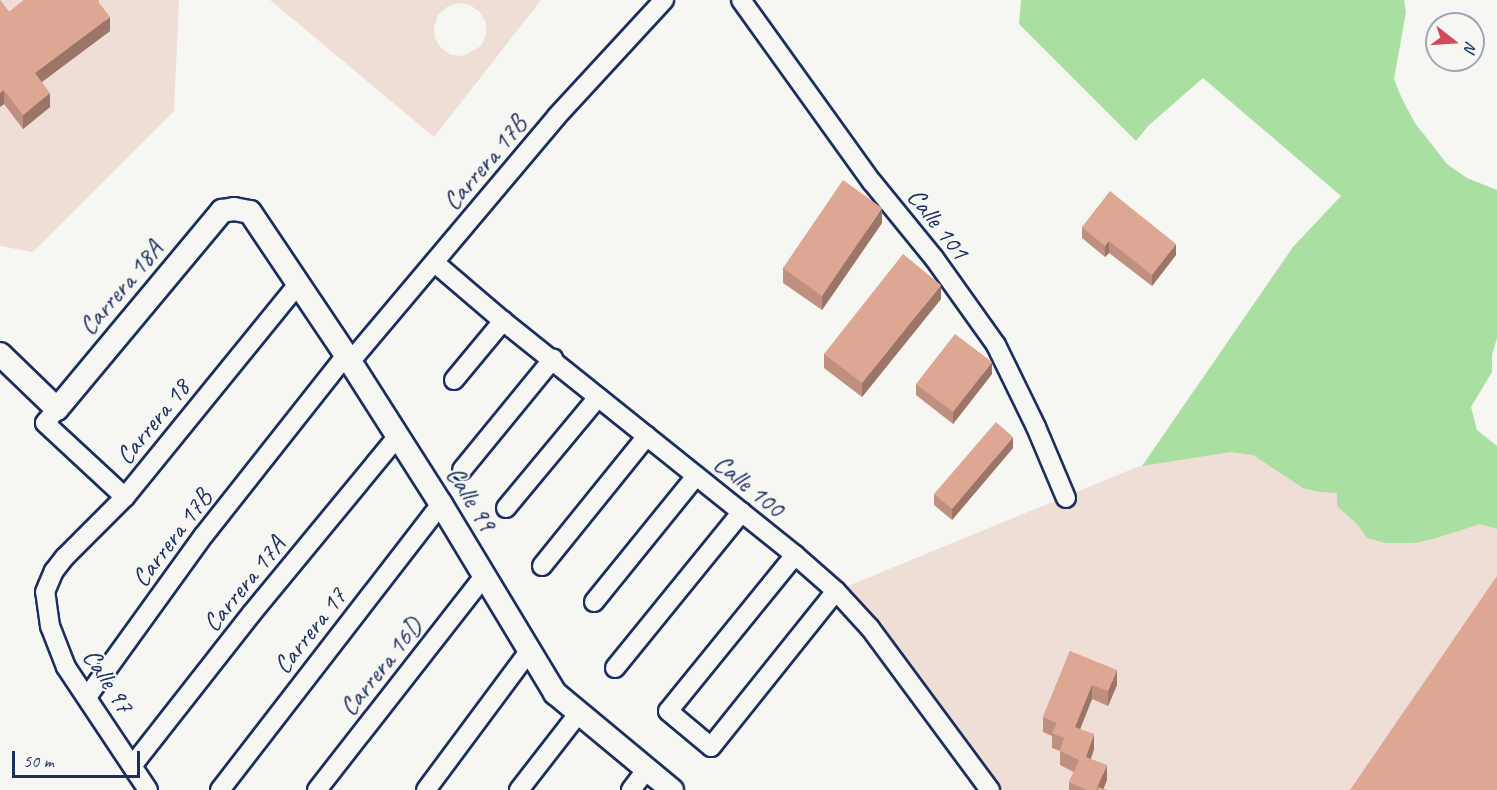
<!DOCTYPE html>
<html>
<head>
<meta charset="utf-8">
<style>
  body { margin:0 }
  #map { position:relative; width:1497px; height:790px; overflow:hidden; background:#f6f6f2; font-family:Caveat,sans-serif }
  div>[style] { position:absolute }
  .built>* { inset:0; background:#efded6 }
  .green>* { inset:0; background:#aadfa2 }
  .roads { filter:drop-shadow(2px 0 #1b2f5e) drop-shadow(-2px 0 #1b2f5e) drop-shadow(0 2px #1b2f5e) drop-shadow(0 -2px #1b2f5e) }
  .minor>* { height:18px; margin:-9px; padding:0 9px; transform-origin:9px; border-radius:9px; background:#f6f6f2 }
  .tertiary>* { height:22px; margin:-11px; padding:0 11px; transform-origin:11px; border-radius:11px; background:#f6f6f2 }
  .wall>* { inset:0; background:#bf907f }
  .shaded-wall>* { inset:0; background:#9b7568 }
  .building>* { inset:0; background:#dea794 }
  span { translate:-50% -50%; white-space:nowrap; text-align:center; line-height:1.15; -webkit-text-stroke:4.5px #f6f6f2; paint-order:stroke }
  .street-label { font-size:26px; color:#1b2f5e }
  .north { position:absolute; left:1425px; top:12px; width:60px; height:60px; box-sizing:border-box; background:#f6f6f2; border:2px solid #9ea6b7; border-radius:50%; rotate:107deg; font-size:16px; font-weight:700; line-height:24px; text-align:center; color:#1b2f5e }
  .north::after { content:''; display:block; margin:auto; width:21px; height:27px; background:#d1495b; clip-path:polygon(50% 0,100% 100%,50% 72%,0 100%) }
  .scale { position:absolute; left:12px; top:751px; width:128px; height:27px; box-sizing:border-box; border:3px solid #1b2f5e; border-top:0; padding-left:8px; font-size:18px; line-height:21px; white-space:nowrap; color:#1b2f5e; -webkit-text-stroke:4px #f6f6f2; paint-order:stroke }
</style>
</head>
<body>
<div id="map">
  <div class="built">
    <div style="clip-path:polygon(0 0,179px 0,174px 111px,33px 252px,0 246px)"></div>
    <div style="clip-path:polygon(evenodd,270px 0,541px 0,434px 137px,270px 0,458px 3px,470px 5px,480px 12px,486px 23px,486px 35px,481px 46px,463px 56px,451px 55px,441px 48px,435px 38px,434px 27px,438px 15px,447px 7px,458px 3px)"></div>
    <div style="clip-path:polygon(1387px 364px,1497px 507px,1497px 790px,990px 790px,836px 591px)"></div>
  </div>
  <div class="green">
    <div style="clip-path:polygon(1021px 0,1404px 0,1406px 12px,1394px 79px,1402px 99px,1415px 123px,1447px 164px,1467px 178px,1497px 190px,1497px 338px,1492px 355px,1492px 372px,1471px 407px,1477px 430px,1497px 446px,1497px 529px,1480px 524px,1433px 539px,1414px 543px,1385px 543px,1367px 538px,1358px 525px,1337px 506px,1337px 493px,1319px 492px,1303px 488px,1253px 455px,1231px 452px,1142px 466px,1293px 247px,1341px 196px,1203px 78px,1148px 126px,1136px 141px,1019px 24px)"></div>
  </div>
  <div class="roads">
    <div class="minor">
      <div style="left:741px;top:0;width:224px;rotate:54.3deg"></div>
      <div style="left:872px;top:182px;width:98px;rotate:50.8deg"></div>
      <div style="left:934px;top:258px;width:107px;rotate:54.5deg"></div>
      <div style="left:996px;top:345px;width:91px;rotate:64deg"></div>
      <div style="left:1036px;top:427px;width:77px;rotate:67.1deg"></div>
      <div style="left:435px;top:263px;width:89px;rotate:40.5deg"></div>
      <div style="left:503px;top:321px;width:374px;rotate:38.7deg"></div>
      <div style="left:795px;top:555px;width:55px;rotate:41.3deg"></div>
      <div style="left:836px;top:591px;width:50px;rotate:47.4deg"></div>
      <div style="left:870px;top:628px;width:202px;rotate:53.5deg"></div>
      <div style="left:350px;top:362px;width:322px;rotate:-49.9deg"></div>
      <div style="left:557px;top:116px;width:158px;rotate:-47.3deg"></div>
      <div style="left:454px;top:380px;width:77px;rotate:-50.3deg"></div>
      <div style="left:57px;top:409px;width:18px;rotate:131deg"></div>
      <div style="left:45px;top:423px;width:109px;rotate:42.8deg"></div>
      <div style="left:462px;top:470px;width:144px;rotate:-50.7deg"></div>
      <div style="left:506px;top:508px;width:144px;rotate:-50.3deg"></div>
      <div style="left:795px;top:555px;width:201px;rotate:129.1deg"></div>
      <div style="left:668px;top:711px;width:56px;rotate:39.9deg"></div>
      <div style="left:711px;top:747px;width:200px;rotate:-51.3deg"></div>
      <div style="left:542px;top:566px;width:167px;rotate:-51.1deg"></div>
      <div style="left:594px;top:602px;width:162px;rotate:-51deg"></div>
      <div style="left:615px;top:668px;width:201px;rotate:-50.9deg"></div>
      <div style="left:87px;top:697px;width:200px;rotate:-54.2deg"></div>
      <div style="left:204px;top:535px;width:229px;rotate:-51.7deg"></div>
      <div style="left:132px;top:766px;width:194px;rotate:-51.9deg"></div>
      <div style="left:252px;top:613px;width:229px;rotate:-50.5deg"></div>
      <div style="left:148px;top:790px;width:148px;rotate:-123.7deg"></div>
      <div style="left:66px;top:667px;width:44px;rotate:-111.3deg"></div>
      <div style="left:50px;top:626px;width:34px;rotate:-98deg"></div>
      <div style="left:45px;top:592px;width:23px;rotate:-67deg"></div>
      <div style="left:54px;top:571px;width:18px;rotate:-52deg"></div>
      <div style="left:65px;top:557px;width:85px;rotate:-45deg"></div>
      <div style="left:125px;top:497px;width:276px;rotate:-50.9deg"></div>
      <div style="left:220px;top:790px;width:361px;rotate:-52.3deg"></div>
      <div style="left:317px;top:790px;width:273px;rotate:-52deg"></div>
      <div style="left:426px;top:790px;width:174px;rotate:-53.4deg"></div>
      <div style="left:519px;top:790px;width:96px;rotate:-52.2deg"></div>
      <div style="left:631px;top:790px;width:26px;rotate:-53deg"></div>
    </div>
    <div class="tertiary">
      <div style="left:0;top:354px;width:79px;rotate:44deg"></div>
      <div style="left:57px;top:409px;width:258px;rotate:-50.2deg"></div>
      <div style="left:222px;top:211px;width:12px;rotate:-9deg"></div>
      <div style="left:234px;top:209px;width:16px;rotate:11deg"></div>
      <div style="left:250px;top:212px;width:172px;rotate:56.1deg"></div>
      <div style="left:346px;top:355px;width:177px;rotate:57.5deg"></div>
      <div style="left:441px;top:504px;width:221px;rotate:58.9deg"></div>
      <div style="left:555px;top:693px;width:152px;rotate:39.7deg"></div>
    </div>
  </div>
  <div class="wall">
    <div style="clip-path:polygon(0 0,9px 12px,24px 0,99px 0,98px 1px,110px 31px,42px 82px,50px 107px,23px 129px,4px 104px,0 107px)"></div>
    <div style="clip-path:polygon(882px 223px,822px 310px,783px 283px,783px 268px)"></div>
    <div style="clip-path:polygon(1082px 227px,1176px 255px,1152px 286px,1109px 253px,1105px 257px,1082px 238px)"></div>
    <div style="clip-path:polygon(941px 299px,862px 397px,824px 368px,824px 354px)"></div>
    <div style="clip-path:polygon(992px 374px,953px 424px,916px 395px,916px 384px)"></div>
    <div style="clip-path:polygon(1013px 448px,952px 520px,934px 505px,934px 494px)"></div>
    <div style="clip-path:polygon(1070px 651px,1117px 685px,1108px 706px,1092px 699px,1080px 729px,1094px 749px,1091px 759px,1107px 780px,1103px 789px,1107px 790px,1069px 790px,1069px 782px,1074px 772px,1060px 765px,1060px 751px,1052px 748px,1052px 736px,1043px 732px,1043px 717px)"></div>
  </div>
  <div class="shaded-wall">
    <div style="clip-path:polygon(110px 17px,110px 31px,35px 87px,35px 73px)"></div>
    <div style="clip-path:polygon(4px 90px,4px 104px,0 107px,0 93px)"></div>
    <div style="clip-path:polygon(50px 93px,50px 107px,23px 129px,23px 115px)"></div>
    <div style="clip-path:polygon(882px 208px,882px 223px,822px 310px,822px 296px)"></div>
    <div style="clip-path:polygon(1109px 241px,1109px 253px,1105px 257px,1105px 246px)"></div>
    <div style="clip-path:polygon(1176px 244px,1176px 255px,1152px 286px,1152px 275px)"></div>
    <div style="clip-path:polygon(941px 285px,941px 299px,862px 397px,862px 383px)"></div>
    <div style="clip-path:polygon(992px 362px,992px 374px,953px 424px,953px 412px)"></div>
    <div style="clip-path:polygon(1013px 437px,1013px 448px,952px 520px,952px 509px)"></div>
    <div style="clip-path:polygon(1117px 670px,1117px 685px,1108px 706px,1108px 691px)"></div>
    <div style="clip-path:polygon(1092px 685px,1092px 699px,1075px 742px,1075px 727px)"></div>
    <div style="clip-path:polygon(1094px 734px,1094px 749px,1086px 772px,1086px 757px)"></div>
    <div style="clip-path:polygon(1107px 765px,1107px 780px,1103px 790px,1096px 790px)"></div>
  </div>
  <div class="building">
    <div style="clip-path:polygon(0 0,9px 12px,24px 0,97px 0,110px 17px,35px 73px,50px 93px,23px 115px,4px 90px,0 93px)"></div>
    <div style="clip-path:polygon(843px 180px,882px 208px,822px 296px,783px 268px)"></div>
    <div style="clip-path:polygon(1110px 191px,1176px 244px,1152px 275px,1109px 241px,1105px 246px,1082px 227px)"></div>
    <div style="clip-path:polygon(903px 254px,941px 285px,862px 383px,824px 354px)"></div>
    <div style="clip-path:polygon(955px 334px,992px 362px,953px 412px,916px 384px)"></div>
    <div style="clip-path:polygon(996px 422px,1013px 437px,952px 509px,934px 494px)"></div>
    <div style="clip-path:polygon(1497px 576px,1497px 790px,1350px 790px)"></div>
    <div style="clip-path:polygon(1070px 651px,1117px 670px,1108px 691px,1092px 685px,1075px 727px,1094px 734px,1086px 757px,1107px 765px,1096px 790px,1087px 790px,1069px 782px,1079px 760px,1060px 751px,1064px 738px,1052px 733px,1057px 723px,1043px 717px)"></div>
    <div style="clip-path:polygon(1098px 787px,1107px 790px,1097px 790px)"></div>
  </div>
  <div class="street-label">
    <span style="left:485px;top:163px;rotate:-50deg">Carrera 17B</span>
    <span style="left:938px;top:224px;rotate:52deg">Calle 101</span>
    <span style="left:121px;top:288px;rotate:-50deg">Carrera 18A</span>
    <span style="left:153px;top:422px;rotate:-51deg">Carrera 18</span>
    <span style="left:749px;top:486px;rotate:39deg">Calle 100</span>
    <span style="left:471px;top:499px;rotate:58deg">Calle 99</span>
    <span style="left:172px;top:538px;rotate:-53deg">Carrera 17B</span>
    <span style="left:244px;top:584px;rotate:-51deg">Carrera 17A</span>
    <span style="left:310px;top:631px;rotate:-52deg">Carrera 17</span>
    <span style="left:381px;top:667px;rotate:-52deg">Carrera 16D</span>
    <span style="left:108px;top:681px;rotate:57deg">Calle 97</span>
  </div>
  <div class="north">N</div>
  <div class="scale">50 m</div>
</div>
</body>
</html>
